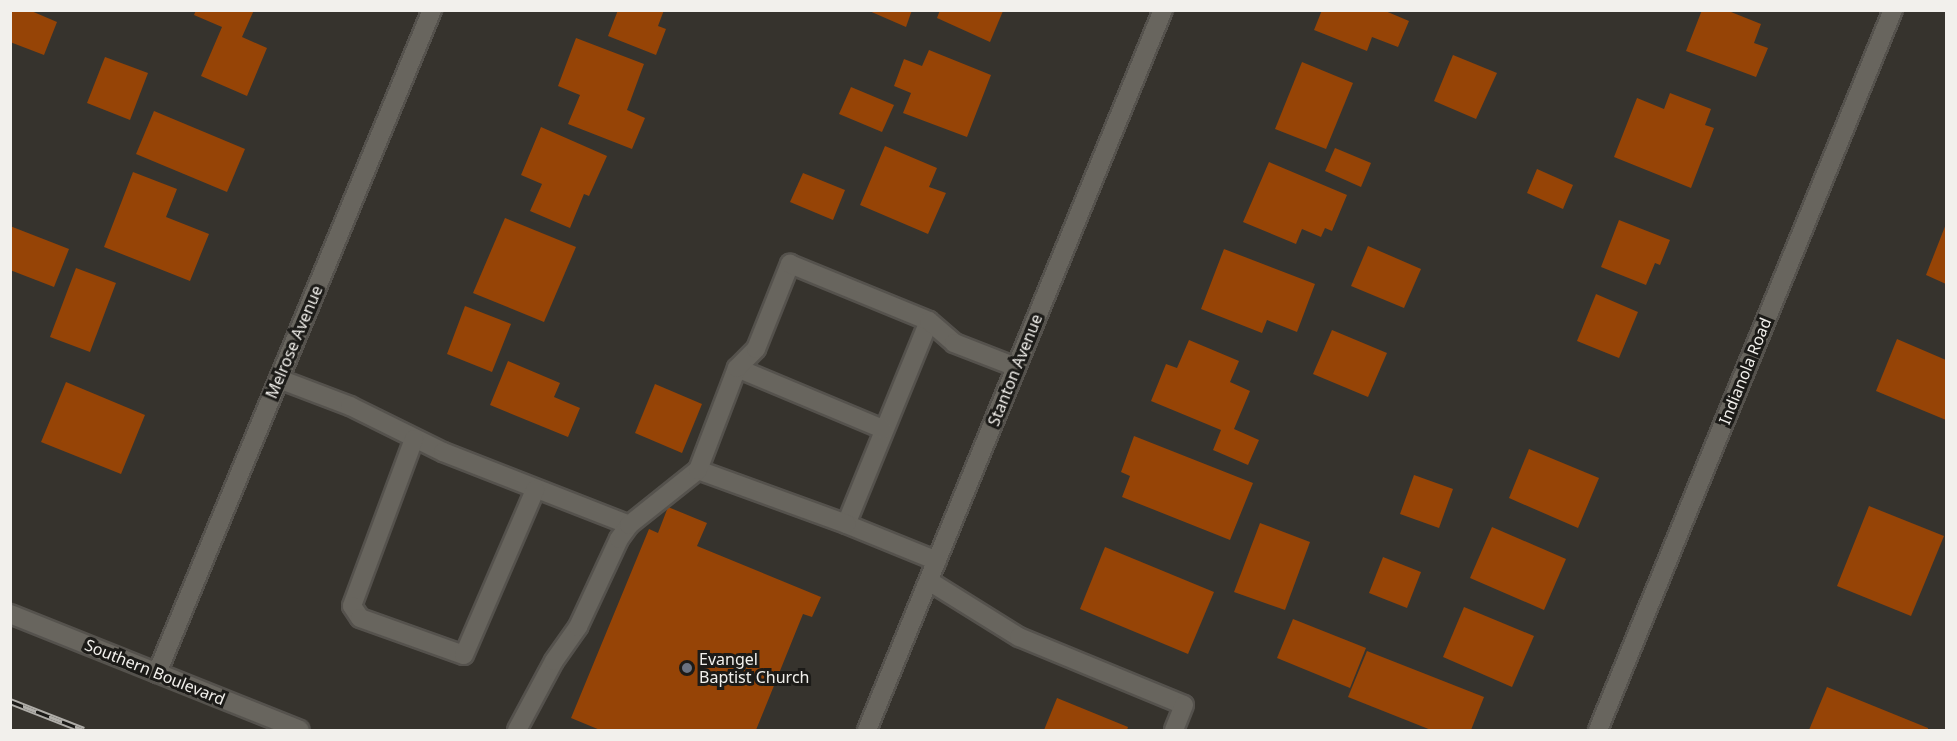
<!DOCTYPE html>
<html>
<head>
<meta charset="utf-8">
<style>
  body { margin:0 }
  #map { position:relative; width:1957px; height:741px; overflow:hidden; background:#36332d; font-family:"Noto Sans",sans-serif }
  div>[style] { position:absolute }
  .building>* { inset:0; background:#964406 }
  .roads { filter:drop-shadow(2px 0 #55524d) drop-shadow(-2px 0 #55524d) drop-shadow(0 2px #55524d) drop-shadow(0 -2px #55524d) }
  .service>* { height:18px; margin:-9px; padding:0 9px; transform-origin:9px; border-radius:9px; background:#68655e }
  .minor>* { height:18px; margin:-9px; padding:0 9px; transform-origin:9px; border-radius:9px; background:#68655e }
  .tertiary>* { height:18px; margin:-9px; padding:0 9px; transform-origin:9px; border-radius:9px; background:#68655e }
  .rail>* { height:7px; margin-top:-3.5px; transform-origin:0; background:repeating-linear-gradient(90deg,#1c1b18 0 14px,#afada8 0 28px); box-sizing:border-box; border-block:2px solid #afada8 }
  .dots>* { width:16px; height:16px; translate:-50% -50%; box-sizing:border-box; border:3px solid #1c1b18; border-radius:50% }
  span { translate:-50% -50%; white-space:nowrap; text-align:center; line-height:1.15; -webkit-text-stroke:6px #1c1b18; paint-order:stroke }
  .street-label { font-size:16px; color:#f2f0ec }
  .poi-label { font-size:16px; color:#f2f0ec }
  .left { translate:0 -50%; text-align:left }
  .frame { position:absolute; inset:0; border:12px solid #f2f0ec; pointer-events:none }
</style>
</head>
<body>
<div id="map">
  <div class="building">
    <div style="clip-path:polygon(10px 10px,29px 10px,57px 22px,44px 55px,10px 42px)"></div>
    <div style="clip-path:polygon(196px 10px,254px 10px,242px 37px,267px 48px,247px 96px,201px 76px,222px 27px,194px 15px)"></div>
    <div style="clip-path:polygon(618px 10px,664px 10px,658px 26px,666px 29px,656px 55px,608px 36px)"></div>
    <div style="clip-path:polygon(867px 10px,912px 10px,906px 27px)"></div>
    <div style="clip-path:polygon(940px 10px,1001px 10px,1003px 11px,990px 42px,937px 18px)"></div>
    <div style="clip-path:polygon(1322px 10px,1383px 10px,1409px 21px,1398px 47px,1372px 37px,1367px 51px,1314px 30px)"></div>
    <div style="clip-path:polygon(1702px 10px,1726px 10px,1761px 24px,1754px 43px,1768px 48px,1756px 77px,1686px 51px)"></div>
    <div style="clip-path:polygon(576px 38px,644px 64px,627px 110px,645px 118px,632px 149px,568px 124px,580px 95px,558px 86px)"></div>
    <div style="clip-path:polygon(929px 50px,991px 75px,967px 137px,903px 113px,911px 93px,894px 86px,904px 59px,922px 66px)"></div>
    <div style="clip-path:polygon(1453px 55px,1497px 73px,1476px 119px,1434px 101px)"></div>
    <div style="clip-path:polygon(105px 57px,148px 73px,130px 120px,87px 103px)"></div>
    <div style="clip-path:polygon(1302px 62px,1353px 83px,1326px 149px,1275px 129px)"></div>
    <div style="clip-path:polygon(851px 87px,894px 105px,882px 132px,839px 114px)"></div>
    <div style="clip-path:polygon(1670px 93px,1711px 109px,1705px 125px,1714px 128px,1691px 188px,1614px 157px,1637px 98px,1664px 109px)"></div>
    <div style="clip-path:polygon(154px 111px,245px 149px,227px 192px,136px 154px)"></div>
    <div style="clip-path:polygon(541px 127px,607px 156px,589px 196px,584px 194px,570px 228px,530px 211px,542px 184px,521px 175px)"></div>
    <div style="clip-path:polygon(885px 146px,937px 168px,929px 187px,946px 193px,928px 234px,860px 205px)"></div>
    <div style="clip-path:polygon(1335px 148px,1371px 163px,1361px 187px,1325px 171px)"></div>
    <div style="clip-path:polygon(1269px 162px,1347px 195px,1332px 231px,1325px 228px,1321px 237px,1302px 229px,1296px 244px,1243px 222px)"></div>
    <div style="clip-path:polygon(1537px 169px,1573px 185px,1563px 209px,1527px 193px)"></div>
    <div style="clip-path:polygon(133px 172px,177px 189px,166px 217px,209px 234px,190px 281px,104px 247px)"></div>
    <div style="clip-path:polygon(803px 173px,845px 190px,833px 220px,790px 202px)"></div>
    <div style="clip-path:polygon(505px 218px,576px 247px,544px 322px,473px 293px)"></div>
    <div style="clip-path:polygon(1619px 220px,1670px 240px,1660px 265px,1655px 263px,1646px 285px,1601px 267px)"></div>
    <div style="clip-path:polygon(1946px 224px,1946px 284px,1926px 275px)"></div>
    <div style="clip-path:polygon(10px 226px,69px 249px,54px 287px,10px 270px)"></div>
    <div style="clip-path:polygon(1368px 246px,1421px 269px,1404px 308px,1351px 286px)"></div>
    <div style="clip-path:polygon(1224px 249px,1315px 284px,1297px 332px,1267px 320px,1262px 333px,1201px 309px)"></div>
    <div style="clip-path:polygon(76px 268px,116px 283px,90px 352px,50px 337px)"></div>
    <div style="clip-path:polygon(1596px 294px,1638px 312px,1619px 358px,1577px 341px)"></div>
    <div style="clip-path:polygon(465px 306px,511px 324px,492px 372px,447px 354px)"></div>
    <div style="clip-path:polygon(1332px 330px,1387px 353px,1368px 397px,1313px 374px)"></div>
    <div style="clip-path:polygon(1897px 339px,1946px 360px,1946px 420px,1876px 391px)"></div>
    <div style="clip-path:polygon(1189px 340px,1239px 361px,1230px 382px,1250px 391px,1234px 429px,1259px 440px,1248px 465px,1213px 450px,1221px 430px,1151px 401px,1166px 364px,1177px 368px)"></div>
    <div style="clip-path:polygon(508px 361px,560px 383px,554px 397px,580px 408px,568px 437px,490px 405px)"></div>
    <div style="clip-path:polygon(66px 382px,145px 415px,121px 474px,41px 442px)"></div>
    <div style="clip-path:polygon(655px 384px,702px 404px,682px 453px,635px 433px)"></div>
    <div style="clip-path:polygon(1134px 436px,1253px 483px,1230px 540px,1122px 497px,1130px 476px,1121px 472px)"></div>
    <div style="clip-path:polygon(1529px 449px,1599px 478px,1578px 528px,1509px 498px)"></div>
    <div style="clip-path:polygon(1414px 475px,1453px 489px,1439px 528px,1400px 514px)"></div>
    <div style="clip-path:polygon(1869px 506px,1944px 536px,1911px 616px,1837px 586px)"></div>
    <div style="clip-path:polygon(668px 507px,707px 523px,697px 546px,821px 597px,812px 617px,803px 614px,756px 730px,600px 730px,571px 718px,649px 529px,658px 533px)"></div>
    <div style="clip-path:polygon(1260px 523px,1310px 542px,1285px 610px,1234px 592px)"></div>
    <div style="clip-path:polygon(1492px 527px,1566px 559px,1544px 610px,1470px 578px)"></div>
    <div style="clip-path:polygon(1105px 547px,1214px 592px,1188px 654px,1080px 609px)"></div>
    <div style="clip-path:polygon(1383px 557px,1421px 572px,1407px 608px,1369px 593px)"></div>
    <div style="clip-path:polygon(1464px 607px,1534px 636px,1512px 687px,1443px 657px)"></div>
    <div style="clip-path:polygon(1293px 619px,1366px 648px,1350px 688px,1277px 658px)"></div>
    <div style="clip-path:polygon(1367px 651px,1484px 697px,1471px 730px,1431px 730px,1348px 697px)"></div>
    <div style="clip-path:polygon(1827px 687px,1928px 728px,1928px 730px,1809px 730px)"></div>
    <div style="clip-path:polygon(1057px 698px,1128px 727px,1127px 730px,1044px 730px)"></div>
  </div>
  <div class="roads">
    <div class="service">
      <div style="left:929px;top:321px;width:219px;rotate:112.2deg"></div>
      <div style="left:846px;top:524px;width:98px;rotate:22.1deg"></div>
      <div style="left:737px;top:368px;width:158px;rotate:22.7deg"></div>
      <div style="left:279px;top:379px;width:76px;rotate:20.8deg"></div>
      <div style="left:350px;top:406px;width:104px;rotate:26.3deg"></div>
      <div style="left:443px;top:452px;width:200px;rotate:21.4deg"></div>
      <div style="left:414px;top:439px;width:178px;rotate:110.4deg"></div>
      <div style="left:352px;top:606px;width:14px;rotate:56deg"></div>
      <div style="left:360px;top:618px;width:110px;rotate:19.6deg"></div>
      <div style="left:464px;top:655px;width:180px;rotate:-66.7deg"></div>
      <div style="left:698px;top:470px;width:158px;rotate:20deg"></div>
      <div style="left:929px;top:581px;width:106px;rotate:31.9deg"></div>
      <div style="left:1019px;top:637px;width:178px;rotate:22.4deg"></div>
      <div style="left:1184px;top:705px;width:27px;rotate:112deg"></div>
      <div style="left:517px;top:730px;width:78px;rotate:-61.8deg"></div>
      <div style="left:554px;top:661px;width:42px;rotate:-54.8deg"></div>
      <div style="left:578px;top:627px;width:97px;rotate:-65deg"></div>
      <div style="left:619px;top:539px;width:17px;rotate:-54deg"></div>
      <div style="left:629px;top:525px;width:88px;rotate:-38.6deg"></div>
      <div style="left:698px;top:470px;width:109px;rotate:-69.1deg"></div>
      <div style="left:737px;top:368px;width:27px;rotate:-45deg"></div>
      <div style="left:756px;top:349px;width:92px;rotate:-68.2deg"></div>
      <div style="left:790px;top:264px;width:150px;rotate:22.3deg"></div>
      <div style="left:929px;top:321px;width:33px;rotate:41deg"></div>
      <div style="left:954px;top:343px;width:66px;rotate:21.2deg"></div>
    </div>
    <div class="minor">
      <div style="left:157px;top:673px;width:718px;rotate:-67.47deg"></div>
      <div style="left:867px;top:730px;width:778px;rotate:-67.65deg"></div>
    </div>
    <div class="tertiary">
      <div style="left:10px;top:614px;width:312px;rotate:21.8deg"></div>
      <div style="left:1598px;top:730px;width:778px;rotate:-67.72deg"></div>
    </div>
  </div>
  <div class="rail">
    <div style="left:10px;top:701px;width:79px;rotate:21.4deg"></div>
  </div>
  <div class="dots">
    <div style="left:687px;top:668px;background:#6b7280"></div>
  </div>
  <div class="street-label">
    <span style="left:294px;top:342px;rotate:-67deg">Melrose Avenue</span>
    <span style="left:1015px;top:370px;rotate:-68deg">Stanton Avenue</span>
    <span style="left:1745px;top:371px;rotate:-68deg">Indianola Road</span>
    <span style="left:155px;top:672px;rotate:22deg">Southern Boulevard</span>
  </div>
  <div class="poi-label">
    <span class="left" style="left:699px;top:668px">Evangel<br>Baptist Church</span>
  </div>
  <div class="frame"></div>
</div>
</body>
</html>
